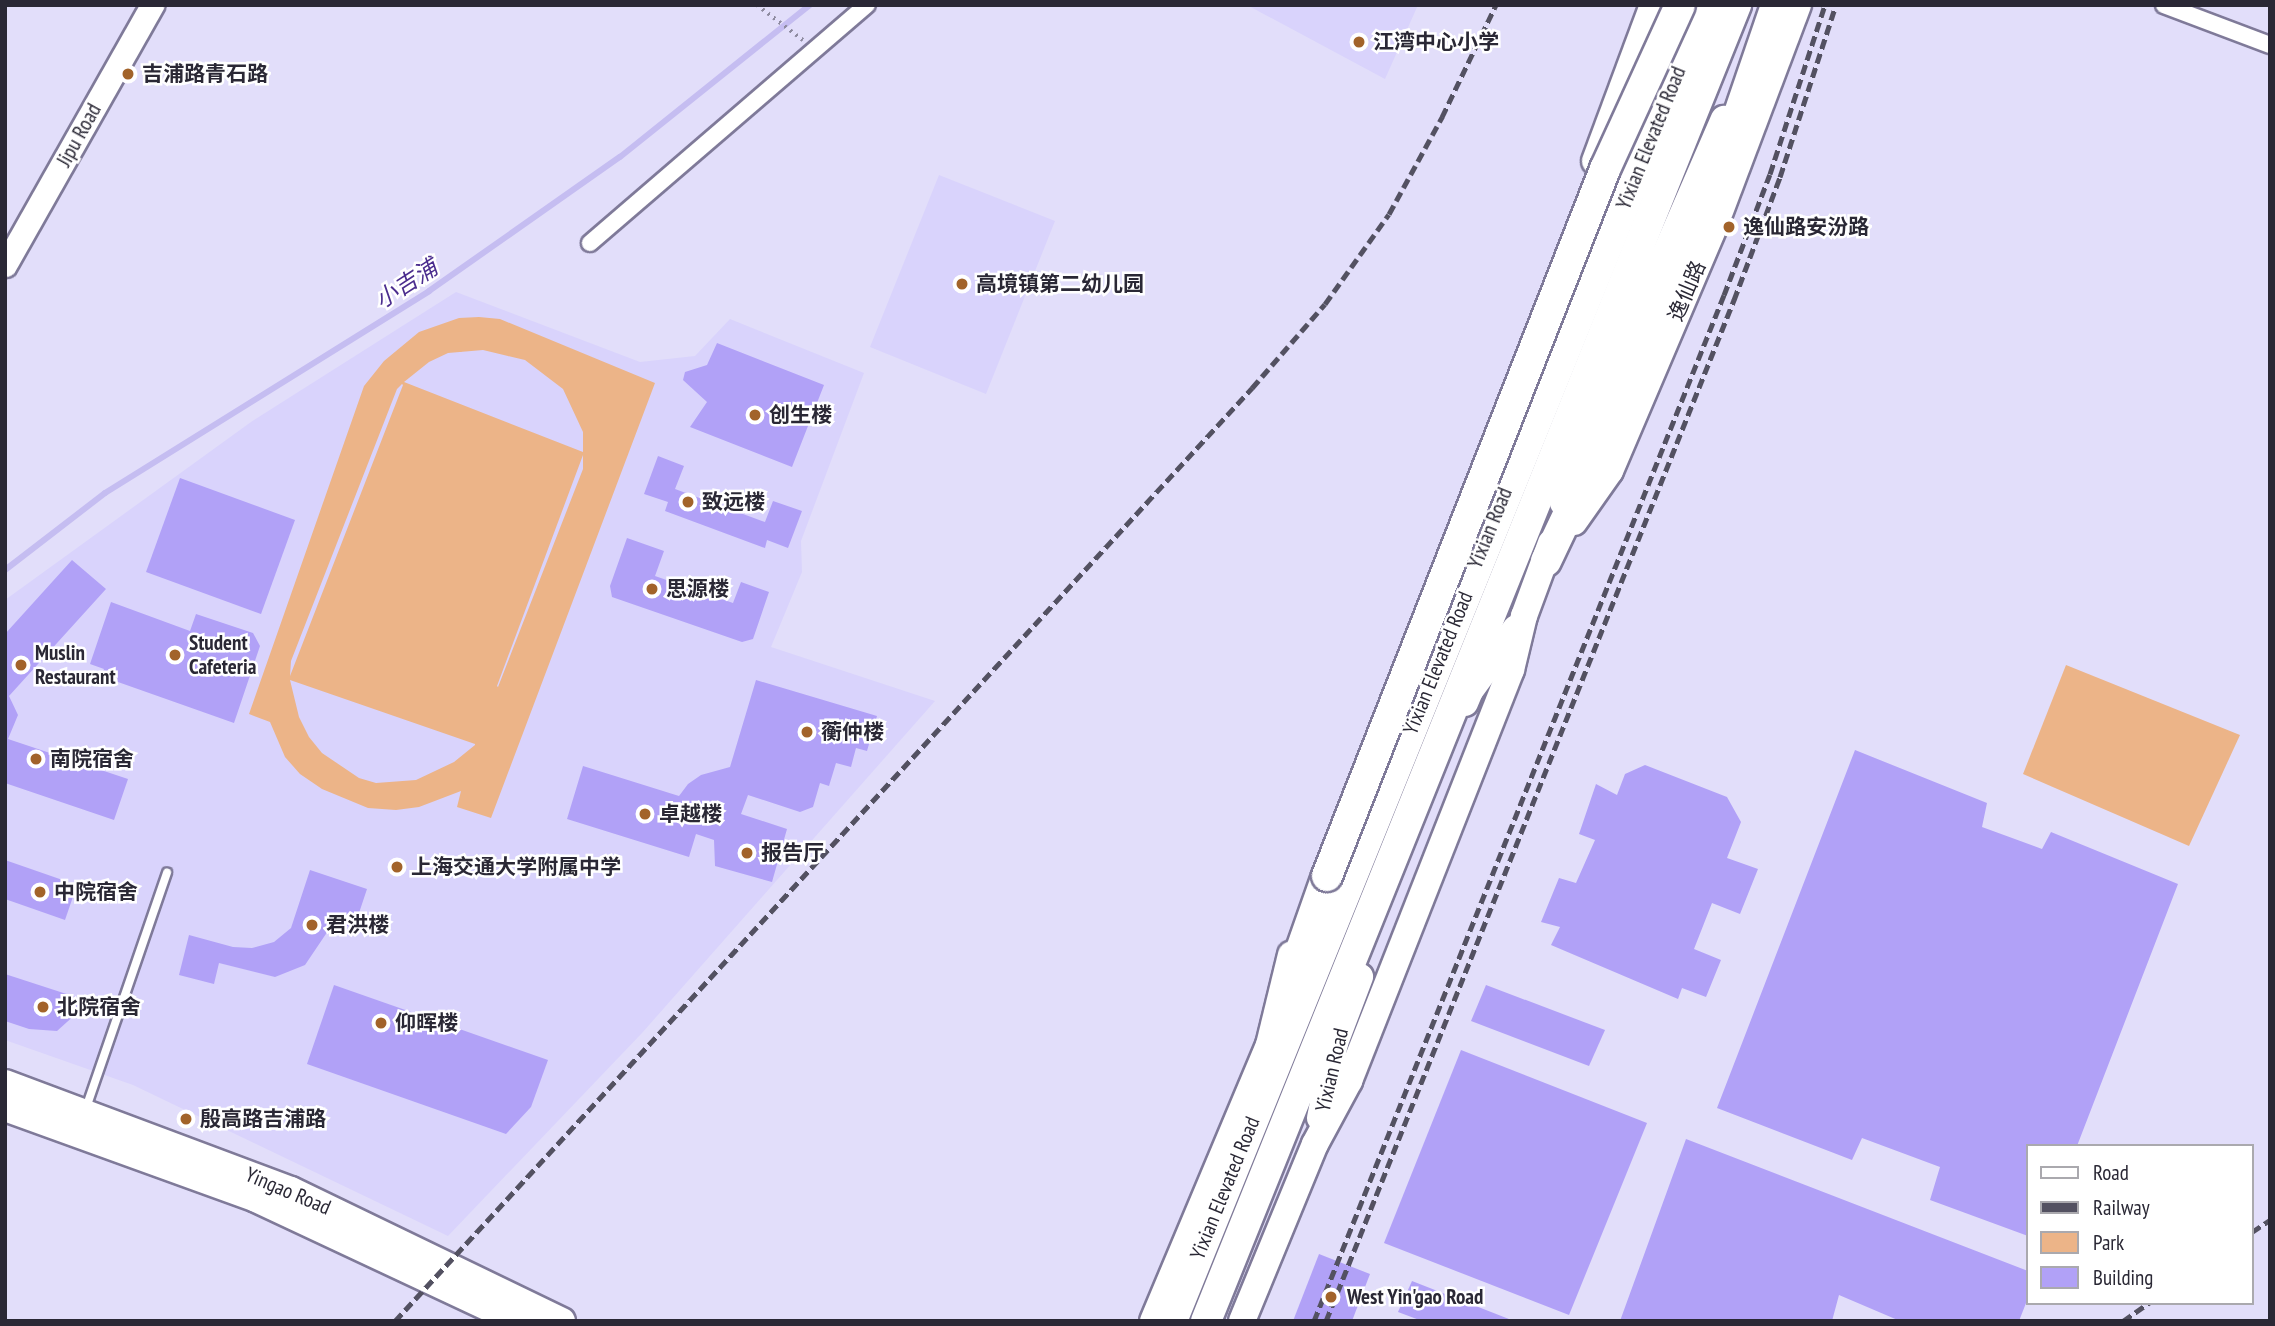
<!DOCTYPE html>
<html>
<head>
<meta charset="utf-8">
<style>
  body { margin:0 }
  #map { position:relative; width:2275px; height:1326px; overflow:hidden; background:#e2defa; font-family:"PT Sans Narrow","Noto Sans SC",sans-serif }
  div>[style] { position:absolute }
  .built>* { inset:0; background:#d9d3fc }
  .green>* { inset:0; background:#ecb488 }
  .stream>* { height:6px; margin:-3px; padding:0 3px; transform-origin:3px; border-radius:3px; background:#c5bdf1 }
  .building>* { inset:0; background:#b1a1f7 }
  .path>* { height:3.5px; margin-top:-1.75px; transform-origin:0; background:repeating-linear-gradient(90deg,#8e8ba0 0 2px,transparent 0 7px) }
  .roads { filter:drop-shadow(2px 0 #7f7a99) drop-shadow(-2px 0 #7f7a99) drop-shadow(0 2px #7f7a99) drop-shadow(0 -2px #7f7a99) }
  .lane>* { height:8px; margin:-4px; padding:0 4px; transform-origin:4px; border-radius:4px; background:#fff }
  .street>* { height:16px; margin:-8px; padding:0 8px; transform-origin:8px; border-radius:8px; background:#fff }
  .secondary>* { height:23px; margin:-11.5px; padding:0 11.5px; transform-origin:11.5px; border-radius:11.5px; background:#fff }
  .primary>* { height:26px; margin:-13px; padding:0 13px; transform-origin:13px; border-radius:13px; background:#fff }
  .highway>* { height:30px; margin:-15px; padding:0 15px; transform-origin:15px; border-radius:15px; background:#fff }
  .rail>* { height:5px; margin-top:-2.5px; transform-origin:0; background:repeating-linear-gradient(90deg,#535161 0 10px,transparent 0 15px) }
  .bridges { filter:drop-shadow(2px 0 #7f7a99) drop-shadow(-2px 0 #7f7a99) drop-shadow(0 2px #7f7a99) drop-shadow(0 -2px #7f7a99) }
  .highway-bridge>* { height:30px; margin:-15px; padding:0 15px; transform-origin:15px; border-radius:15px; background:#fff }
  .dots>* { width:19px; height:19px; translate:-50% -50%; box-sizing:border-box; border:4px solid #fff; border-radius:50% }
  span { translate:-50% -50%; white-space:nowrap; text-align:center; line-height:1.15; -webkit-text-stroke:5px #fff; paint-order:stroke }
  .poi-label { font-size:21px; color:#2a2835; font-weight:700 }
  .left { translate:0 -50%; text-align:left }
  .street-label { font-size:21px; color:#2a2835 }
  .water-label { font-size:23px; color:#4b2d8e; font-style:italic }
  .frame { position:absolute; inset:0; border:7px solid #2a2835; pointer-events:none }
  .legend { position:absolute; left:2026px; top:1144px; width:228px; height:161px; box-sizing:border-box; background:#fff; border:2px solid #aaa9ae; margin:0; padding:9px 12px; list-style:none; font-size:21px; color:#2a2835 }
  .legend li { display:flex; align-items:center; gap:14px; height:35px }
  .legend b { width:35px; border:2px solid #aaa9ae }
</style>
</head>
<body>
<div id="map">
  <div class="built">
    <div style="clip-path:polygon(1247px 5px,1418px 5px,1385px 79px)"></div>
    <div style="clip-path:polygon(939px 175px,1055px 221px,986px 394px,870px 347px)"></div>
    <div style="clip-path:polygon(456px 292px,640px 362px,695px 356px,730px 319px,864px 373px,801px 541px,802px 572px,771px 647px,935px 701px,642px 1033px,448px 1236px,133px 1085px,5px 1040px,5px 600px,251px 422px)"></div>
  </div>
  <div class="green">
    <div style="clip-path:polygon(evenodd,479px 317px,500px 319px,655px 383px,491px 818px,457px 807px,461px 791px,419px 807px,396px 810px,368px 808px,322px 789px,300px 774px,285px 757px,270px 722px,249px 714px,364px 386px,384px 361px,419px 332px,459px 318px,479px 317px,483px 350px,525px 360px,563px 389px,583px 432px,583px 452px,404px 382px,429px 362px,448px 353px,483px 350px,479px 317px,402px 384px,403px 385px,290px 676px,291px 661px,397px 389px,402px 384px,479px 317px,583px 455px,583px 469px,498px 687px,497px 686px,583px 455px,479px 317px,290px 680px,475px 744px,475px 745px,454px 762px,416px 780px,376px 783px,359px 778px,322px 753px,309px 737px,299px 717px,290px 680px)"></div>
    <div style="clip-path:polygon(2066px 665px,2240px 735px,2189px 846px,2023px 774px)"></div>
  </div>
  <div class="stream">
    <div style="left:5px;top:570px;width:126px;rotate:-37.6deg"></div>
    <div style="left:105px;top:493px;width:382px;rotate:-31.9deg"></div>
    <div style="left:429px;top:291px;width:233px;rotate:-35.1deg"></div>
    <div style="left:620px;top:157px;width:243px;rotate:-38.7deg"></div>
  </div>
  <div class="building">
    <div style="clip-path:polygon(717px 343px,824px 385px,792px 467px,690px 427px,707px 402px,683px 380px,685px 372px,707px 365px)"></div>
    <div style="clip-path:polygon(658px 456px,684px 466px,675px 489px,765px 522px,773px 501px,802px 511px,788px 548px,767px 540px,765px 548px,665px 511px,668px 502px,644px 494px)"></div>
    <div style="clip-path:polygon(180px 478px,295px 520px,261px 614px,146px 572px)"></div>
    <div style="clip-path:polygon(627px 538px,664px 551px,655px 576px,733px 603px,741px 582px,769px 592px,753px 639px,742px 642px,612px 597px,610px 586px)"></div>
    <div style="clip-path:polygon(72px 560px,106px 589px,9px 696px,18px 715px,8px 739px,128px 779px,114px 820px,5px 783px,5px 634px)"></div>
    <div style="clip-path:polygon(111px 602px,190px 631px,196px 614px,253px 633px,260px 646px,234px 723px,101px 676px,104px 669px,90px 664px)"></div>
    <div style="clip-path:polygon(756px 680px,877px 716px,867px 751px,856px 748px,851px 767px,836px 763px,829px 786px,820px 783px,813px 807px,800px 812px,748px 795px,741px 814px,787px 829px,772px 882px,715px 866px,714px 840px,696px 834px,689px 857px,567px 819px,583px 766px,679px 796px,688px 784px,701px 775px,730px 767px)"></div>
    <div style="clip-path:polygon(1855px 750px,1987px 803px,1982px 827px,2042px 849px,2051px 832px,2178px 884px,2077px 1146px,2028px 1146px,2028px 1236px,1930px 1200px,1940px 1167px,1862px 1138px,1852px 1160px,1717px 1108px)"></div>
    <div style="clip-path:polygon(1645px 765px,1727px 797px,1741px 822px,1727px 858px,1758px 869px,1740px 914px,1712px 903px,1694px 949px,1721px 960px,1706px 997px,1682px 988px,1678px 999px,1551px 945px,1560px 927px,1541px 922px,1559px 878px,1576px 883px,1595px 840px,1579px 834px,1596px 784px,1617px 795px,1625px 774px)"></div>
    <div style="clip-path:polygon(5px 860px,77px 885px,65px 920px,5px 899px)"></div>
    <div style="clip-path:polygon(310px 870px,367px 889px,354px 928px,334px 922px,305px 965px,275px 977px,219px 963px,214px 984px,179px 975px,189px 935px,233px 947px,252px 948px,274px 942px,291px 928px)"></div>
    <div style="clip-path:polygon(5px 974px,85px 1000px,77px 1013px,57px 1031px,29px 1029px,5px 1021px)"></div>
    <div style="clip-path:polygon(334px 985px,548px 1060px,531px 1107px,506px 1134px,307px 1064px)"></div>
    <div style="clip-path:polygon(1486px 985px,1605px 1030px,1589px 1066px,1471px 1021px)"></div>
    <div style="clip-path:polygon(1461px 1050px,1647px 1123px,1569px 1315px,1384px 1243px)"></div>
    <div style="clip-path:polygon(1686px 1139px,2028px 1271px,2028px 1298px,2019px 1321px,1900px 1321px,1839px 1295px,1832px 1321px,1620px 1321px)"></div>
    <div style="clip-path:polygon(1319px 1254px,1370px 1274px,1352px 1321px,1293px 1321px)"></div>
    <div style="clip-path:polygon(1412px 1281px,1514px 1321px,1422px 1321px,1398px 1312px)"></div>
  </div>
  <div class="path">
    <div style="left:757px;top:5px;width:58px;rotate:37.3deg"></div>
  </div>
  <div class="roads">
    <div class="lane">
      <div style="left:86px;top:1108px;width:249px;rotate:-71deg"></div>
    </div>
    <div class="street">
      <div style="left:2164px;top:5px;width:113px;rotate:20.7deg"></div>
      <div style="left:590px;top:243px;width:365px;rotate:-40.7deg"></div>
    </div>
    <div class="secondary">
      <div style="left:5px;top:265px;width:299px;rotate:-60.5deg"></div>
    </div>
    <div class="primary">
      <div style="left:1595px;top:161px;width:166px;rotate:-69.6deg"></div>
      <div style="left:1563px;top:503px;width:46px;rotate:-73.5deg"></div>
      <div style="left:1576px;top:459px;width:371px;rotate:-66.5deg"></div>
      <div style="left:1574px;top:522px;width:62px;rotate:-54.8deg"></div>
      <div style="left:1610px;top:471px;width:271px;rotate:-66.9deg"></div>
      <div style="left:1716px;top:222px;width:232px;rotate:-69.3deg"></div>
      <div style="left:1465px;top:703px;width:13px;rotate:-67deg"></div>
      <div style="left:1470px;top:691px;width:78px;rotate:-53.9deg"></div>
      <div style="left:5px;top:1083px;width:305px;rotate:20.5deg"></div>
      <div style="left:291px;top:1190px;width:301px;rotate:25.8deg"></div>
      <div style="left:5px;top:1108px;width:267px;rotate:19.9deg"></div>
      <div style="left:256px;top:1199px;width:287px;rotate:25.1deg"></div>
      <div style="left:1320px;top:1118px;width:76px;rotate:-78.7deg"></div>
      <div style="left:1335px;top:1043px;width:71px;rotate:-69.3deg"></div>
      <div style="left:1153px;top:1321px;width:299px;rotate:-67.2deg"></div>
      <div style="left:1269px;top:1045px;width:93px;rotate:-76.3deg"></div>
      <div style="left:1242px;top:1321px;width:191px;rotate:-67.6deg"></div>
      <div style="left:1315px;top:1144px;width:72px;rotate:-61.6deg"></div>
      <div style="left:1349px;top:1081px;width:442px;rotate:-68.5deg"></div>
      <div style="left:1511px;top:670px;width:56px;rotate:-76.5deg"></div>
      <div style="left:1524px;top:616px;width:78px;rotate:-69.7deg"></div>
    </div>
    <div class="highway">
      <div style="left:1546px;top:561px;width:161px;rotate:-64.6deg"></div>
      <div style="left:1615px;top:416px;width:268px;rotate:-67deg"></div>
      <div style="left:1720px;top:169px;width:173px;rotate:-71.1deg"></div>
      <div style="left:1291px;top:978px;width:108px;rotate:-70.6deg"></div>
      <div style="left:1172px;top:1321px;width:1420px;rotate:-67.95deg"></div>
      <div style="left:1206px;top:1321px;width:1419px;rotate:-68.06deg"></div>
    </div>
  </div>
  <div class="rail">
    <div style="left:2252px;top:1232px;width:22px;rotate:-34deg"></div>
    <div style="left:395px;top:1321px;width:1267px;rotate:-47.43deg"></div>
    <div style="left:1252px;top:388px;width:111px;rotate:-49deg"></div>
    <div style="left:1325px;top:304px;width:110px;rotate:-54.6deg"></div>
    <div style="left:1389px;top:214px;width:111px;rotate:-61.3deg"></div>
    <div style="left:1442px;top:117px;width:124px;rotate:-64.3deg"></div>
    <div style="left:1314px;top:1321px;width:1105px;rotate:-68.22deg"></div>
    <div style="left:1724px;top:295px;width:129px;rotate:-69.2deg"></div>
    <div style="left:1770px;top:174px;width:178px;rotate:-72deg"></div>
    <div style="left:1326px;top:1321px;width:1100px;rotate:-68.22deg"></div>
    <div style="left:1734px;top:300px;width:131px;rotate:-69.5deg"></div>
    <div style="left:1780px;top:177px;width:181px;rotate:-72deg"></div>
    <div style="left:2123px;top:1321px;width:32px;rotate:-35deg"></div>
  </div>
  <div class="bridges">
    <div class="highway-bridge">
      <div style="left:1327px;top:876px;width:760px;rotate:-68.53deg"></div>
      <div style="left:1605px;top:169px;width:180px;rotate:-65.4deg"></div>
    </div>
  </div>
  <div class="dots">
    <div style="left:1359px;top:42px;background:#a2632a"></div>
    <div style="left:128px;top:74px;background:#a2632a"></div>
    <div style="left:1729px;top:227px;background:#a2632a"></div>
    <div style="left:962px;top:284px;background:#a2632a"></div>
    <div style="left:755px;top:415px;background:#a2632a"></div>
    <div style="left:688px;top:502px;background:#a2632a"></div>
    <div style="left:652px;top:589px;background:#a2632a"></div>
    <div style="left:175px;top:655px;background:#a2632a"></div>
    <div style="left:21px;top:665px;background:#a2632a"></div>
    <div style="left:807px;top:732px;background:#a2632a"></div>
    <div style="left:36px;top:759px;background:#a2632a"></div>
    <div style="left:645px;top:814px;background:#a2632a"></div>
    <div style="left:747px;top:853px;background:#a2632a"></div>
    <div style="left:397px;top:867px;background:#a2632a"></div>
    <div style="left:40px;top:892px;background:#a2632a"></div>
    <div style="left:312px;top:925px;background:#a2632a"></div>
    <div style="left:43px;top:1007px;background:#a2632a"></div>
    <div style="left:381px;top:1023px;background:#a2632a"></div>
    <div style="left:186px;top:1119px;background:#a2632a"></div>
    <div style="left:1331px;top:1297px;background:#a2632a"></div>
  </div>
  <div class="poi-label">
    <span class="left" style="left:1373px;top:42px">江湾中心小学</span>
    <span class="left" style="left:142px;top:74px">吉浦路青石路</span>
    <span class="left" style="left:1743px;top:227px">逸仙路安汾路</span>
    <span class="left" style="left:976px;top:284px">高境镇第二幼儿园</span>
    <span class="left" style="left:769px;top:415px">创生楼</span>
    <span class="left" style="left:702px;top:502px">致远楼</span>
    <span class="left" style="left:666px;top:589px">思源楼</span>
    <span class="left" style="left:189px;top:655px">Student<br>Cafeteria</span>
    <span class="left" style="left:35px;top:665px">Muslin<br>Restaurant</span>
    <span class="left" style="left:821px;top:732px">蘅仲楼</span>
    <span class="left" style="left:50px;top:759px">南院宿舍</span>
    <span class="left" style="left:659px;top:814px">卓越楼</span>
    <span class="left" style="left:761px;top:853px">报告厅</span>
    <span class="left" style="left:411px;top:867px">上海交通大学附属中学</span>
    <span class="left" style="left:54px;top:892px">中院宿舍</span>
    <span class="left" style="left:326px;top:925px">君洪楼</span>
    <span class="left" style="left:57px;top:1007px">北院宿舍</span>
    <span class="left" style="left:395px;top:1023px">仰晖楼</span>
    <span class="left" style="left:200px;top:1119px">殷高路吉浦路</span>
    <span class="left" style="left:1347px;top:1297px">West Yin'gao Road</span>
  </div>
  <div class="street-label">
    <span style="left:79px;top:135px;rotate:-61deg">Jipu Road</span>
    <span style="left:1651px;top:138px;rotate:-68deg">Yixian Elevated Road</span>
    <span style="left:1687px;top:291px;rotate:-67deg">逸仙路</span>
    <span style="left:1490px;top:528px;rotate:-68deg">Yixian Road</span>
    <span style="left:1438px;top:663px;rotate:-68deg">Yixian Elevated Road</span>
    <span style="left:1332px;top:1070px;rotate:-77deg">Yixian Road</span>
    <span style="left:1225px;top:1188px;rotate:-68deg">Yixian Elevated Road</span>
    <span style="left:288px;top:1191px;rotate:23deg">Yingao Road</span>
  </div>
  <div class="water-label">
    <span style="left:406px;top:284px;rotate:-33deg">小吉浦</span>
  </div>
  <div class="frame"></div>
  <ul class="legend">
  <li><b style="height:9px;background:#fff"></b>Road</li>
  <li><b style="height:9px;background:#535161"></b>Railway</li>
  <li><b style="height:19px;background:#ecb488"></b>Park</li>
  <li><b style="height:19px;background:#b1a1f7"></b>Building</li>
  </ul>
</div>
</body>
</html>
